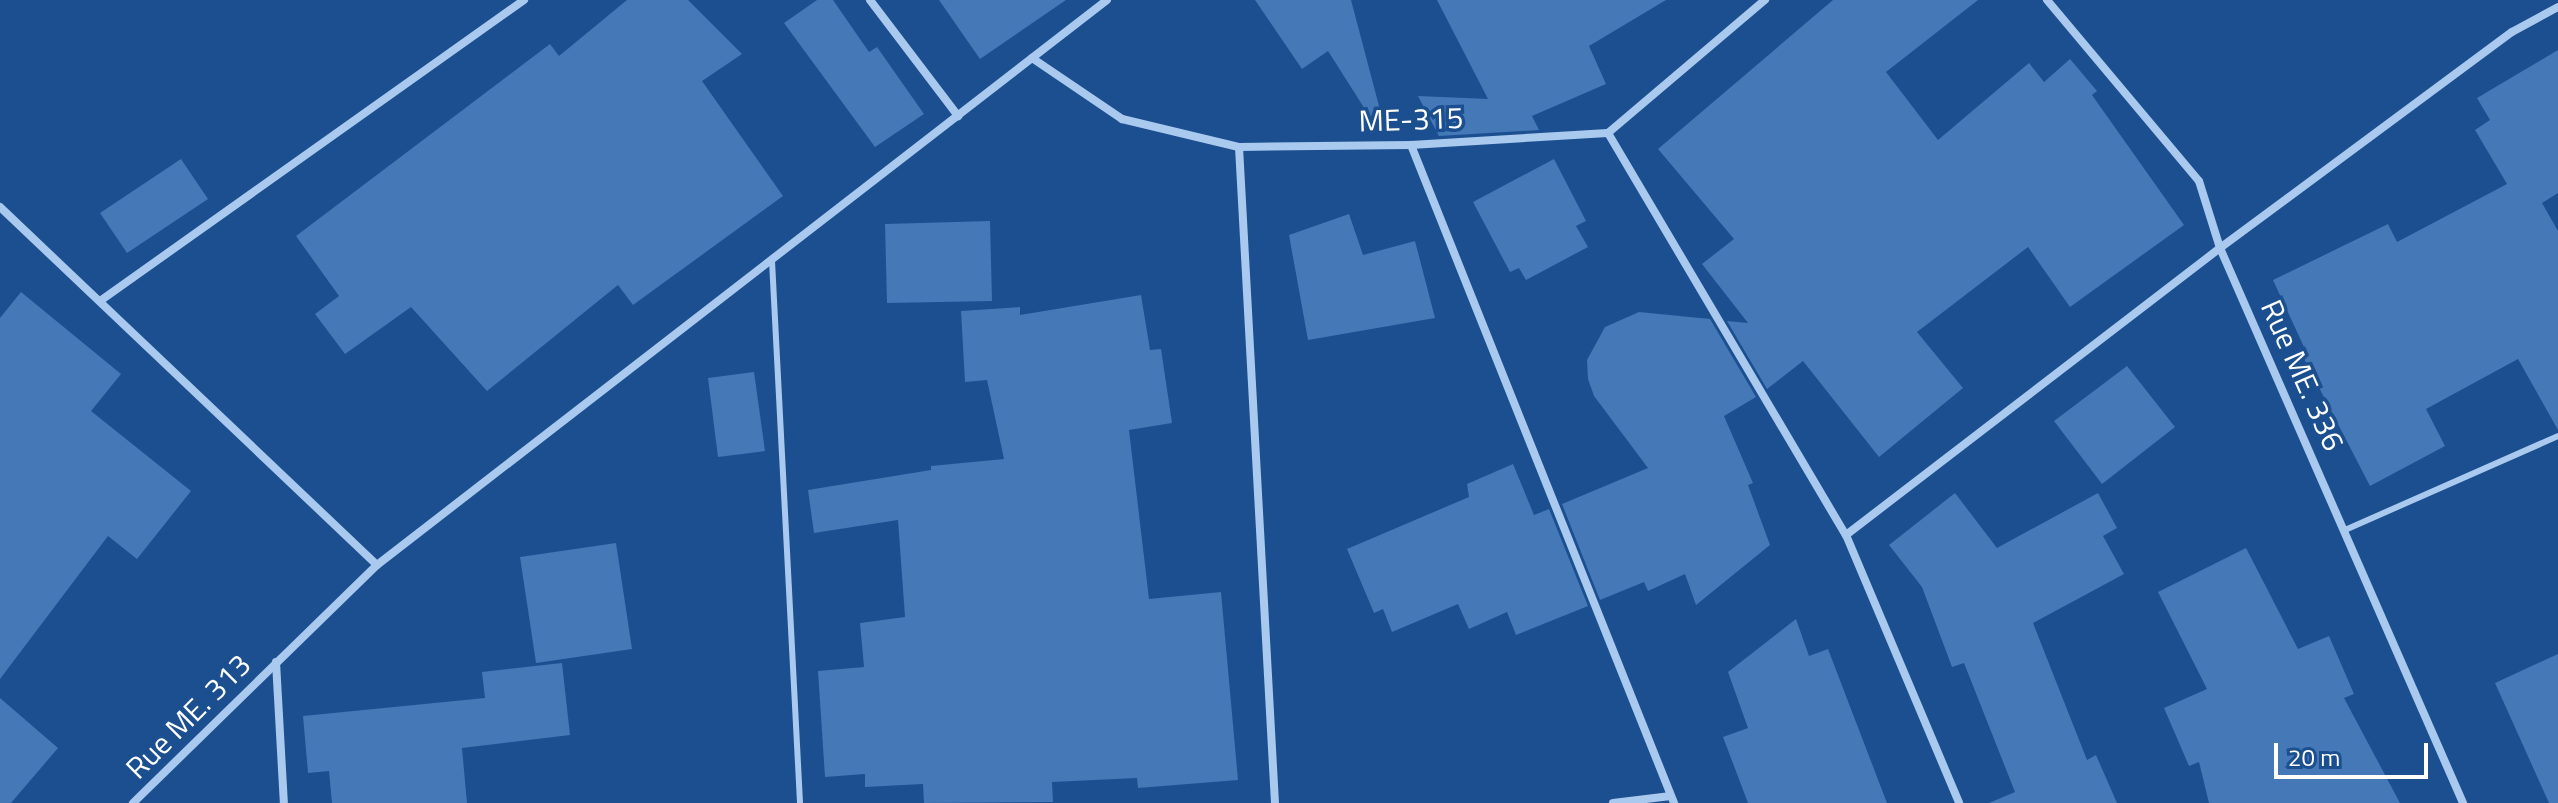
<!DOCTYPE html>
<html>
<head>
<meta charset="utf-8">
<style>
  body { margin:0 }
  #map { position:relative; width:2558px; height:803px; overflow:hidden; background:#1b4f8f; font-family:"Titillium Web",sans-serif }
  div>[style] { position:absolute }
  .building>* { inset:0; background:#4478b7 }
  .lane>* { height:6px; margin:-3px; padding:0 3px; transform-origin:3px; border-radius:3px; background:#a9c9ee }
  .street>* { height:8px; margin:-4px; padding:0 4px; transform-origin:4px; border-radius:4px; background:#a9c9ee }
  span { translate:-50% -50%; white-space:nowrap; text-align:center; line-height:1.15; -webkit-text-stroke:7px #1b4f8f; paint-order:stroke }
  .street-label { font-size:30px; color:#fff }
  .scale { position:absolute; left:2274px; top:743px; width:154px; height:36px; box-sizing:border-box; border:4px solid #fff; border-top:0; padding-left:10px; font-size:24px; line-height:28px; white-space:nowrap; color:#fff; -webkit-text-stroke:6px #1b4f8f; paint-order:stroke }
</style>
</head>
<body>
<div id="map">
  <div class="building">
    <div style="clip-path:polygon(627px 0,688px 0,742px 54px,702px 81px,783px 196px,633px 305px,618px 285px,487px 391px,411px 307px,345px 354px,315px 314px,339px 296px,296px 236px,550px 44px,559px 56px)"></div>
    <div style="clip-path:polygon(817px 0,833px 0,869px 52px,877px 47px,924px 114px,875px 147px,784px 23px)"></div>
    <div style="clip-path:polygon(939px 0,1066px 0,980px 59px)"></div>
    <div style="clip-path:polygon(1255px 0,1351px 0,1383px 121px,1375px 125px,1328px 51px,1302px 69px)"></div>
    <div style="clip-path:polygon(1437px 0,1666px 0,1589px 46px,1606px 84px,1532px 116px,1539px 130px,1439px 136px,1418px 96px,1488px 99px)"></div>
    <div style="clip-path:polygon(1833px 0,1978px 0,1886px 72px,1938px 140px,2029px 63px,2044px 82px,2070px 59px,2097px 91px,2092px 95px,2184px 225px,2070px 307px,2028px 247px,1917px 332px,1963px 388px,1879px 457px,1803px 361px,1767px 389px,1727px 321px,1748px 323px,1702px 264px,1734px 239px,1658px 149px)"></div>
    <div style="clip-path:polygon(2558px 50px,2558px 193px,2542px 203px,2558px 231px,2558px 430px,2518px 359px,2426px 409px,2445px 446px,2370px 486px,2299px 349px,2304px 347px,2273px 280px,2388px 224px,2397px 242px,2507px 184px,2475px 130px,2490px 120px,2477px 98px)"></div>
    <div style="clip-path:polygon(181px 159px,208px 199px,127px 253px,100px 213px)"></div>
    <div style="clip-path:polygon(1554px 159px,1586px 221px,1576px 226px,1588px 247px,1526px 280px,1519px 268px,1510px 272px,1473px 202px)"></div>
    <div style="clip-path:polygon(1349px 214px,1363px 255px,1415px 241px,1435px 318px,1308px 340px,1289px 235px)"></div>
    <div style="clip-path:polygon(990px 221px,992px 301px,887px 303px,885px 224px)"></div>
    <div style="clip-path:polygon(21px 292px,121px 374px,91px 411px,191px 491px,137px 559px,108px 536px,0 679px,0 318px)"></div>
    <div style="clip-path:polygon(1141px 295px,1150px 350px,1161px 349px,1172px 423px,1129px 430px,1149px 599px,1221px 592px,1238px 780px,1138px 788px,1137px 778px,1052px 782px,1053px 802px,924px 803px,923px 784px,865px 787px,865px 774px,825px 777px,818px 671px,864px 667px,860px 623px,905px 617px,898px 520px,814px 533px,808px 490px,931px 470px,931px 466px,1004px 459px,987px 380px,965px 382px,961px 311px,1020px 307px,1020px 315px)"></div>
    <div style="clip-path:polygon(1639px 312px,1710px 319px,1756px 397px,1724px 416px,1753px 483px,1748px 485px,1770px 545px,1696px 605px,1685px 574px,1648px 591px,1644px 582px,1600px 600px,1562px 504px,1648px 468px,1594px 396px,1588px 379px,1587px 360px,1605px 327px)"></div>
    <div style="clip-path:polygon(2127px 366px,2175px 427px,2102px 484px,2054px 421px)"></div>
    <div style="clip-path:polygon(754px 372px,765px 451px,718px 457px,708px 378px)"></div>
    <div style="clip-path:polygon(1513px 464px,1534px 515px,1549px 509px,1588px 606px,1516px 635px,1507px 612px,1469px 629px,1458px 604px,1392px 632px,1383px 609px,1374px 613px,1347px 549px,1469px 497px,1467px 484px)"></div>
    <div style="clip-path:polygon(1955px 493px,1997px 548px,2098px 493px,2117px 528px,2103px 536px,2124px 574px,2033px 623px,2087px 760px,2096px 755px,2117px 803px,1989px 803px,2015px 792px,1964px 663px,1952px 667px,1922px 587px,1889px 545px)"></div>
    <div style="clip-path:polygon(616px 543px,632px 649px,536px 663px,520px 557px)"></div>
    <div style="clip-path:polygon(2246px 548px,2298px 649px,2329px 636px,2354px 694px,2344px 698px,2400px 803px,2209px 803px,2199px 762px,2189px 766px,2164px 708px,2207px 689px,2158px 592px)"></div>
    <div style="clip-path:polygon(1796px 619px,1809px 656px,1828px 649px,1887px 803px,1748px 803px,1723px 737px,1748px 728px,1728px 672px)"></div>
    <div style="clip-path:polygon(2558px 654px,2558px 803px,2549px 803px,2495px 683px)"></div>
    <div style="clip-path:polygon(562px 663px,570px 735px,462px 748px,467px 803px,332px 803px,329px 771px,308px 773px,303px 716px,485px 698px,482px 672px)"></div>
    <div style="clip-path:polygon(0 698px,58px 748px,11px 803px,0 803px)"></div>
  </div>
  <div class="lane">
    <div style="left:772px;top:261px;width:543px;rotate:87.04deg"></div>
    <div style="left:2345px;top:530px;width:233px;rotate:-23.8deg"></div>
  </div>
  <div class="street">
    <div style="left:870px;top:0;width:146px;rotate:52.8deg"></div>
    <div style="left:2047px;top:0;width:236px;rotate:50deg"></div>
    <div style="left:2199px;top:181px;width:70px;rotate:72.6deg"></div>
    <div style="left:2220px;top:248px;width:606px;rotate:66.35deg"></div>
    <div style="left:1032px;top:58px;width:109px;rotate:34.1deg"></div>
    <div style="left:1122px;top:119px;width:120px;rotate:13.5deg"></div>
    <div style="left:1239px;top:147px;width:172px;rotate:-0.7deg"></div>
    <div style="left:1411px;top:145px;width:197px;rotate:-3.5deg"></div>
    <div style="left:1608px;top:133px;width:206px;rotate:-40.3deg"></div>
    <div style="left:1608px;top:133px;width:467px;rotate:59.4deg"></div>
    <div style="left:1846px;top:535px;width:291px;rotate:67.1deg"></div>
    <div style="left:1411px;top:145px;width:709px;rotate:68.21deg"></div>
    <div style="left:1239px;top:147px;width:657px;rotate:86.86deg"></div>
    <div style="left:0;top:207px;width:520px;rotate:43.52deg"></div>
    <div style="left:100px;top:301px;width:520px;rotate:-35.37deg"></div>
    <div style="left:1846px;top:535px;width:471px;rotate:-37.5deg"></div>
    <div style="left:2220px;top:248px;width:363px;rotate:-36.5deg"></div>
    <div style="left:2512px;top:32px;width:52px;rotate:-28.5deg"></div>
    <div style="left:276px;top:662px;width:141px;rotate:86.8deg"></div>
    <div style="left:133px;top:803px;width:341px;rotate:-44.3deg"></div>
    <div style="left:377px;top:565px;width:923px;rotate:-37.74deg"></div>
    <div style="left:1613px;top:803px;width:58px;rotate:-6.9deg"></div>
  </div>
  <div class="street-label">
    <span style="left:1411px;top:119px;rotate:-2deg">ME-315</span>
    <span style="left:2303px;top:375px;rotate:66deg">Rue ME. 336</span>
    <span style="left:188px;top:716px;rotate:-45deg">Rue ME. 313</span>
  </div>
  <div class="scale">20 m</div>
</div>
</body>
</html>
